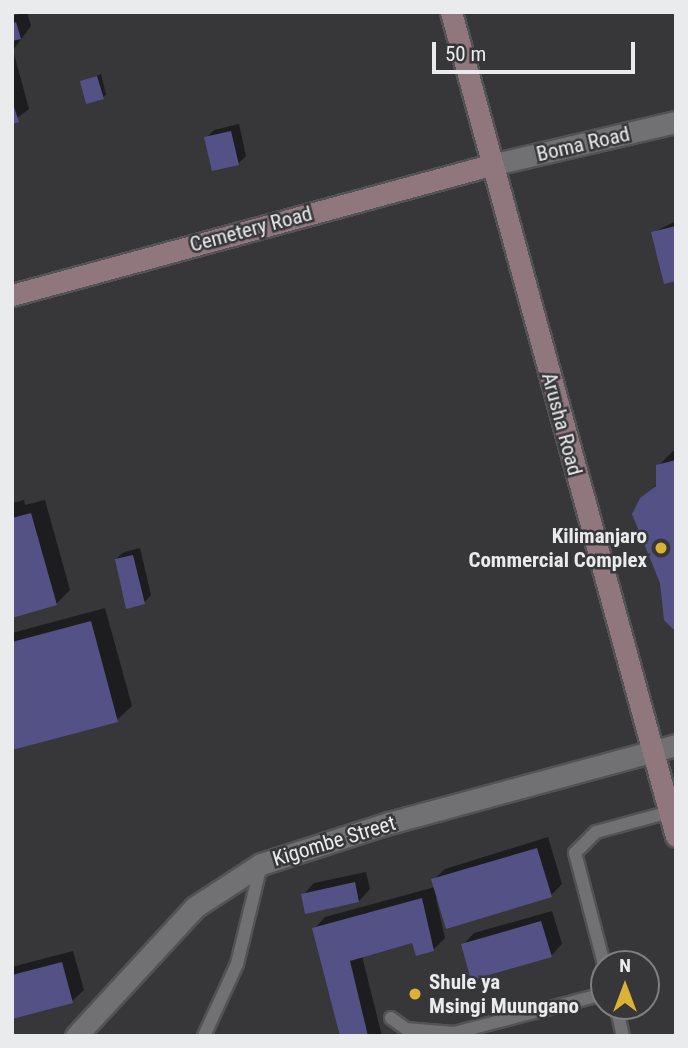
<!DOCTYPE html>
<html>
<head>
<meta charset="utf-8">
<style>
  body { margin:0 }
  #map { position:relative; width:688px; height:1048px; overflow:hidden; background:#37373a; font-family:"Roboto Condensed",sans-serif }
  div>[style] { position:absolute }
  .shadow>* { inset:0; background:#0007 }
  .building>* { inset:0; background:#545187 }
  .roads { filter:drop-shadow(2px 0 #535356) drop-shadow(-2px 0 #535356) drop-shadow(0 2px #535356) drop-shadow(0 -2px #535356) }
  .lane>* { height:12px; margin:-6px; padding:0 6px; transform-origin:6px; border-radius:6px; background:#717174 }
  .street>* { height:21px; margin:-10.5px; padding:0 10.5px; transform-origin:10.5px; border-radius:10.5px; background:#717174 }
  .secondary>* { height:21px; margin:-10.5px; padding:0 10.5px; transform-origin:10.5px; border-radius:10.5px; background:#90777e }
  .dots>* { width:19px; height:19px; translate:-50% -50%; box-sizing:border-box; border:4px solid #37373a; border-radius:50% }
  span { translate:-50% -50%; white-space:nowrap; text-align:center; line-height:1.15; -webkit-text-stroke:5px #37373a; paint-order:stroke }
  .street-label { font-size:21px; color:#eaebed }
  .poi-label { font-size:21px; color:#eaebed; font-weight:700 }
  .right { translate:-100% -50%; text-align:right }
  .left { translate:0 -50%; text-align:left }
  .frame { position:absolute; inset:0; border:14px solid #eaebed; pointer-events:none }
  .north { position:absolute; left:590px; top:950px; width:70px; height:70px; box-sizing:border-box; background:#37373a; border:2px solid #7f7f82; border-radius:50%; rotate:0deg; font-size:19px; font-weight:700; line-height:28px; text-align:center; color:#eaebed }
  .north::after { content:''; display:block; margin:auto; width:24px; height:32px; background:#dbb233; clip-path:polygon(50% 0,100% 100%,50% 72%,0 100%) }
  .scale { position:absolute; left:432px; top:42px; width:203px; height:32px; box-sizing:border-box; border:4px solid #eaebed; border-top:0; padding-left:9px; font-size:21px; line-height:24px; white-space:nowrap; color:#eaebed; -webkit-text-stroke:5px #37373a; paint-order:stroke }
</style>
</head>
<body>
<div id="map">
  <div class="shadow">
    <div style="clip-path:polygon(27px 12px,31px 26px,13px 50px,29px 109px,12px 122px,12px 16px)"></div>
    <div style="clip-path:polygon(101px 74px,106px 94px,103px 98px,82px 82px)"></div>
    <div style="clip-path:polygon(239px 124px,246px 156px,239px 163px,206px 138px,214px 130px)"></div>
    <div style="clip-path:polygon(676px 221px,676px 280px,652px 233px)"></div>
    <div style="clip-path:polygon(676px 448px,676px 629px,642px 500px,658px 483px,658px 466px)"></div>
    <div style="clip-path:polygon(24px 500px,25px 505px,45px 500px,70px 590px,56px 604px,12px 616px,12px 503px)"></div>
    <div style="clip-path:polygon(140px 548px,151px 595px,144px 603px,116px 559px,124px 552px)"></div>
    <div style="clip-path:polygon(105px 608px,132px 706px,117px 720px,12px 748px,12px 633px)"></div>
    <div style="clip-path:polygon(548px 837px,562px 884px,551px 895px,436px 898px,445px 938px,434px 949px,414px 941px,362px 956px,382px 1036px,342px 1036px,314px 929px,325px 917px,435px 887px,433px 880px,445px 869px)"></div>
    <div style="clip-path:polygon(366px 872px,370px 889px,359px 901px,303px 895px,314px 883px)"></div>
    <div style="clip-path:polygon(552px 911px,562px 944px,551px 956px,463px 945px,474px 933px)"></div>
    <div style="clip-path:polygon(73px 951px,84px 990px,72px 1001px,12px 1017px,12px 967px)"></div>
  </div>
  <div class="building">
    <div style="clip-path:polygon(16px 22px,21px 39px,12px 41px,12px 24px)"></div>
    <div style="clip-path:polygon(97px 76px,104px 99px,86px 104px,80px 81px)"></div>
    <div style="clip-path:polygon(12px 101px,19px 122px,12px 124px)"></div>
    <div style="clip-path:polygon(231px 131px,239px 165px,212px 171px,204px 137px)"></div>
    <div style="clip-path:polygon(676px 226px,676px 281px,664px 284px,651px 232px)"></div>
    <div style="clip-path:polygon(676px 460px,676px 632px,664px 620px,660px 583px,632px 514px,640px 498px,656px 486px,656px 465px)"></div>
    <div style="clip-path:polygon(31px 513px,57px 605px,12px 618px,12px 518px)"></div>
    <div style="clip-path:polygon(133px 555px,145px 604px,126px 609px,115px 559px)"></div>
    <div style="clip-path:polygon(91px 621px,118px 722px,12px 750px,12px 642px)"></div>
    <div style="clip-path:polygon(537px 848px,552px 897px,446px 929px,431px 879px)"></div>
    <div style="clip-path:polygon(355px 882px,359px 902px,305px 914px,301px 894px)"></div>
    <div style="clip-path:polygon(422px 898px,434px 951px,416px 956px,412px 943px,350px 961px,368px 1036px,340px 1036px,312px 928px)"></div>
    <div style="clip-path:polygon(541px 921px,552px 957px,471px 980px,461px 944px)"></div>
    <div style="clip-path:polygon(62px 962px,73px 1003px,12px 1019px,12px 975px)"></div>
  </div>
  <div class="roads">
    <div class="lane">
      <div style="left:604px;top:964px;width:115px;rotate:-104.6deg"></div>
      <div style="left:575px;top:853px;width:30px;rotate:-45deg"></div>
      <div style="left:596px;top:832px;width:76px;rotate:-15.3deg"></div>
      <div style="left:616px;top:1006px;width:31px;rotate:77deg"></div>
      <div style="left:391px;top:1018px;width:19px;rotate:36deg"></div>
      <div style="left:406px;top:1029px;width:48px;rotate:4.8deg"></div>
      <div style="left:454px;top:1033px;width:155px;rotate:-14.6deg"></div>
      <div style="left:204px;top:1036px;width:79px;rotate:-65.4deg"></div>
      <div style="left:237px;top:964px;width:102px;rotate:-76.4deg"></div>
    </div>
    <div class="street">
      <div style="left:491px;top:165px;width:190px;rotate:-13.1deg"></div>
      <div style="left:76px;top:1036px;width:176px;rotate:-47.3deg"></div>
      <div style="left:195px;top:907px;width:79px;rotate:-33.1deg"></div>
      <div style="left:261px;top:864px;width:134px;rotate:-17.8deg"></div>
      <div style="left:389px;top:823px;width:297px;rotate:-15.2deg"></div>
    </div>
    <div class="secondary">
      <div style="left:451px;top:12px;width:854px;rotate:74.73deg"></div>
      <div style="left:12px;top:295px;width:496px;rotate:-15.2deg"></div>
    </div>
  </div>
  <div class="dots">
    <div style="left:661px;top:548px;background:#dbb233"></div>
    <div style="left:415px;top:994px;background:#dbb233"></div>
  </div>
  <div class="street-label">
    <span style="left:583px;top:144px;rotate:-13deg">Boma Road</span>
    <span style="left:251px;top:229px;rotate:-15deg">Cemetery Road</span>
    <span style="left:562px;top:424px;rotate:75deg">Arusha Road</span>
    <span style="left:334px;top:841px;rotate:-17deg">Kigombe Street</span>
  </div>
  <div class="poi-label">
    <span class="right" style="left:647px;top:548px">Kilimanjaro<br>Commercial Complex</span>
    <span class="left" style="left:429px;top:994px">Shule ya<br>Msingi Muungano</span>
  </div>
  <div class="frame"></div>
  <div class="north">N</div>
  <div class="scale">50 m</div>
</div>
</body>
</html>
